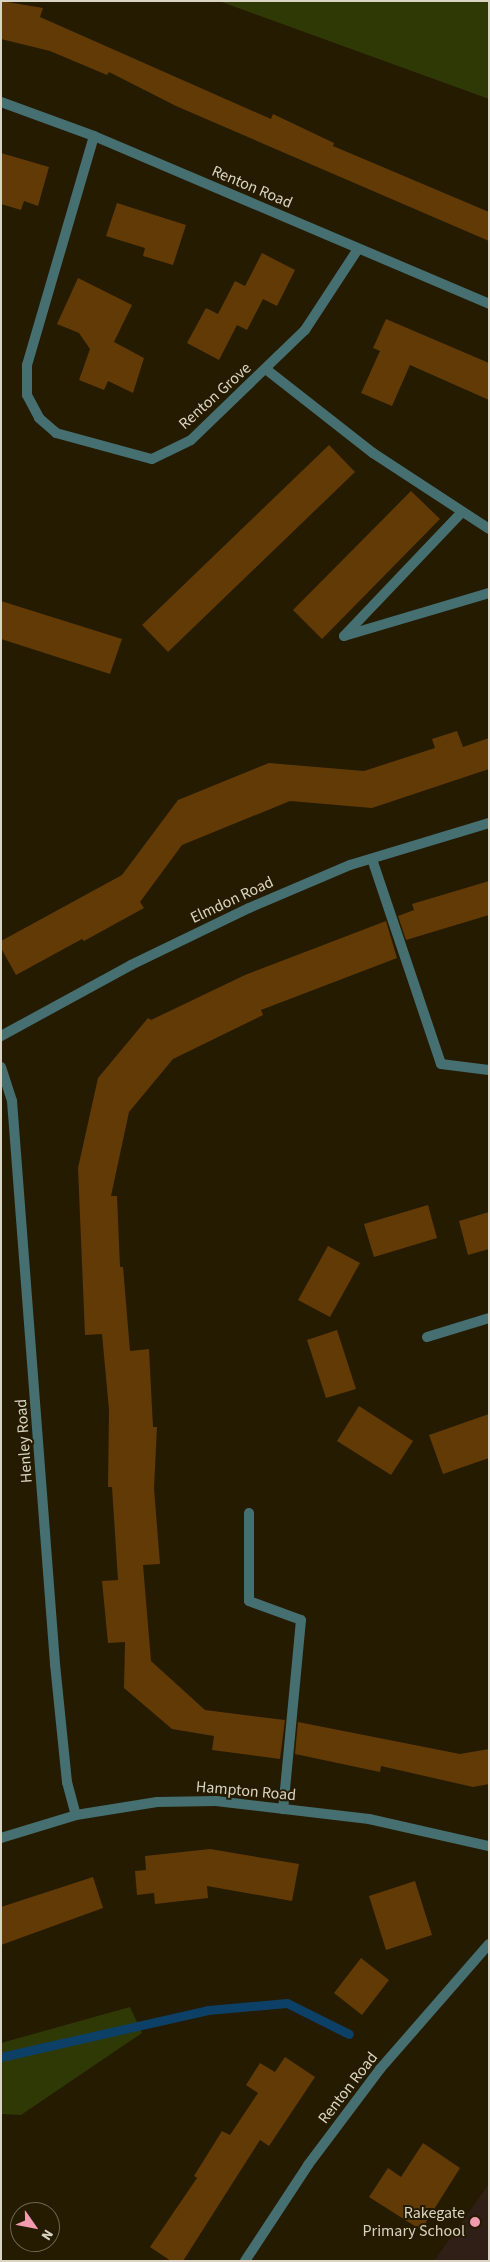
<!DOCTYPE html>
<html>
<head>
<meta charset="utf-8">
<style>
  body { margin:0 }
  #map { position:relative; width:490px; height:2262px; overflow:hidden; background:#251b01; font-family:"Source Sans 3",sans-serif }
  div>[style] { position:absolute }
  .commercial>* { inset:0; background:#301f17 }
  .green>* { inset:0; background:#2f3905 }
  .stream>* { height:9px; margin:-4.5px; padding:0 4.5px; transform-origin:4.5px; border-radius:4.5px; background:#0d4066 }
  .building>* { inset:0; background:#623a06 }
  .service>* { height:10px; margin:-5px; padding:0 5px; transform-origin:5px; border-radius:5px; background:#456f70 }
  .minor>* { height:10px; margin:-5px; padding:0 5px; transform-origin:5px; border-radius:5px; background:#456f70 }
  .dots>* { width:14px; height:14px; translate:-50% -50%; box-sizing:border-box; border:2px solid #251b01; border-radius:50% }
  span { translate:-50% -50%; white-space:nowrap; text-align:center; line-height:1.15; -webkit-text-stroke:4px #251b01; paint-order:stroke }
  .street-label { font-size:16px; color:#dad4c4 }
  .poi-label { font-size:16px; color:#dad4c4 }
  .right { translate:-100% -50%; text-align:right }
  .frame { position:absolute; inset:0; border:2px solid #dad4c4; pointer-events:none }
  .north { position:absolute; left:10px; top:2202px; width:50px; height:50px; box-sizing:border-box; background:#251b01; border:1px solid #6d654f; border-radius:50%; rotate:123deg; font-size:14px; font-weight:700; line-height:20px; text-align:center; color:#dad4c4 }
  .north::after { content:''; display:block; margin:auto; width:18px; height:22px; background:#f29ab0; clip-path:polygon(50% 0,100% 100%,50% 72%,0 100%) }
</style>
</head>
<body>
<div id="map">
  <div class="commercial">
    <div style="clip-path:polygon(489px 2184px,489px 2261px,434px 2261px)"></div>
  </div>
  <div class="green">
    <div style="clip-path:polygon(219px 1px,489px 1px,489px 99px)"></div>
    <div style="clip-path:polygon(130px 2007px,142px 2033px,21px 2115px,1px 2114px,1px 2043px)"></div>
  </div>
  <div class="stream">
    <div style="left:1px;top:2057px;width:212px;rotate:-12.8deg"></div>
    <div style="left:208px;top:2010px;width:79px;rotate:-5.1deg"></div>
    <div style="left:287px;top:2003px;width:69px;rotate:26.6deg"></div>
  </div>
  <div class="building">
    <div style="clip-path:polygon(1px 1px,43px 8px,40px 17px,271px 119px,273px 114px,334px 143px,333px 146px,489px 212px,489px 241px,176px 106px,109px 72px,107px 75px,50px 51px,1px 39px)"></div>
    <div style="clip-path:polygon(1px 153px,49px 167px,38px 206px,24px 201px,21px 210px,1px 204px)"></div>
    <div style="clip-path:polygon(117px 203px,186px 225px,173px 265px,143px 256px,145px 248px,106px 236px)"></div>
    <div style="clip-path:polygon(262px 253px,295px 270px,277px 306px,263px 299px,247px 330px,237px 325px,219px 360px,187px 343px,206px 308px,218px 314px,235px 281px,245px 286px)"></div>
    <div style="clip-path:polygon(78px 278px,132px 305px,114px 342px,144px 358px,133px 393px,108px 381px,104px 390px,79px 380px,90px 349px,79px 333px,57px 324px)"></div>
    <div style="clip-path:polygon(386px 319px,489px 363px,489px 400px,410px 365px,392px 406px,361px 393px,380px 351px,373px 348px)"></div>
    <div style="clip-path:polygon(329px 445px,355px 472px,168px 652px,142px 625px)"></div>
    <div style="clip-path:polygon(411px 491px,440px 519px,322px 639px,293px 610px)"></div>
    <div style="clip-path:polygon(1px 601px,122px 639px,110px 674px,1px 639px)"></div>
    <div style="clip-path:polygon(457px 731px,463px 747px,489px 738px,489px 769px,372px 808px,290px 801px,182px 845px,140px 902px,144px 908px,84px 941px,82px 939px,16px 975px,1px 948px,1px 941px,122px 875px,178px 800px,269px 763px,364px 771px,435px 748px,432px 739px)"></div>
    <div style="clip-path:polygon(489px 881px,489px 915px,406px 940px,398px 916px,414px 910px,412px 904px)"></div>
    <div style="clip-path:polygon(386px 921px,397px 958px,261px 1010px,263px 1015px,173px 1059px,129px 1112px,111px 1196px,117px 1196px,120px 1267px,123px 1267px,130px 1351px,149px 1349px,153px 1427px,157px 1427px,154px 1488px,160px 1564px,143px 1565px,151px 1661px,205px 1710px,285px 1720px,280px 1759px,212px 1750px,214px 1736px,172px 1729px,124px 1688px,125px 1642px,108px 1643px,102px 1581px,118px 1580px,112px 1487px,108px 1487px,109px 1410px,102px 1334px,85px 1335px,78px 1168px,98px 1078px,148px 1018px,151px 1020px,245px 975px)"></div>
    <div style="clip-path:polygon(428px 1205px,437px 1238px,374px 1257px,364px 1224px)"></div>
    <div style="clip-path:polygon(489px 1212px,489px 1249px,468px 1255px,459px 1221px)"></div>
    <div style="clip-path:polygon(328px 1246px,360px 1263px,330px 1317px,298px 1300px)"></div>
    <div style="clip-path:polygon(337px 1330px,356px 1389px,326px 1398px,307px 1340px)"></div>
    <div style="clip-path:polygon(359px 1406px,413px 1441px,391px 1475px,337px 1441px)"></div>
    <div style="clip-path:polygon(489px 1414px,489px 1458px,443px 1474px,429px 1435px)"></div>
    <div style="clip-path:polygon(298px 1722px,460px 1754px,489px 1749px,489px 1784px,473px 1787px,381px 1766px,380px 1772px,295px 1754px)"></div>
    <div style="clip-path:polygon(210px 1849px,299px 1864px,292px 1901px,207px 1886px,208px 1898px,155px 1904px,154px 1893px,137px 1895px,135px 1871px,146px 1870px,145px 1856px)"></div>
    <div style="clip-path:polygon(93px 1877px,103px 1908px,1px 1945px,1px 1907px)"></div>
    <div style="clip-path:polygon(415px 1881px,432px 1935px,386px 1950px,369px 1896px)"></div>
    <div style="clip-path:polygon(361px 1958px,389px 1980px,362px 2015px,334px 1993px)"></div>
    <div style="clip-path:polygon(285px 2057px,315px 2077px,269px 2146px,260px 2140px,183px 2261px,171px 2261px,150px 2247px,197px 2178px,194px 2176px,222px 2131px,230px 2135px,258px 2093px,246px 2085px,260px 2063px,275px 2072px)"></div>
    <div style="clip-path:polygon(423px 2143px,460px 2168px,421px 2230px,369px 2197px,388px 2168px,401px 2177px)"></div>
  </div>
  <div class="service">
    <div style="left:267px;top:370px;width:135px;rotate:38.1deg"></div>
    <div style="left:373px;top:453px;width:139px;rotate:33.2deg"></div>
    <div style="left:462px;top:512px;width:171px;rotate:133.6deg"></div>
    <div style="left:344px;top:636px;width:151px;rotate:-16.5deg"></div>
    <div style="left:372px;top:859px;width:216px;rotate:71.4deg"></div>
    <div style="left:441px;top:1064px;width:48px;rotate:7.1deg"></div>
    <div style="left:249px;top:1513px;width:88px;rotate:90deg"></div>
    <div style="left:249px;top:1601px;width:55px;rotate:20.1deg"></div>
    <div style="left:301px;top:1620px;width:190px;rotate:95.4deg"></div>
  </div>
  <div class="minor">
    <div style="left:1px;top:102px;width:99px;rotate:20.1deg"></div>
    <div style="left:94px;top:136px;width:429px;rotate:23deg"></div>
    <div style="left:94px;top:136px;width:239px;rotate:106.3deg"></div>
    <div style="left:27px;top:365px;width:30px;rotate:90deg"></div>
    <div style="left:27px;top:395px;width:26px;rotate:62deg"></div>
    <div style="left:39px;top:418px;width:23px;rotate:41deg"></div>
    <div style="left:56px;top:433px;width:99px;rotate:15.2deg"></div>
    <div style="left:152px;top:459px;width:43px;rotate:-26deg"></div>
    <div style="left:191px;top:440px;width:158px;rotate:-44deg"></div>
    <div style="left:305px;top:330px;width:97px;rotate:-56.8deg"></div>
    <div style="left:1px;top:1036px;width:148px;rotate:-28.6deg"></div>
    <div style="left:131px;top:965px;width:131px;rotate:-25.8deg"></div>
    <div style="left:249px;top:908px;width:110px;rotate:-23.1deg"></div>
    <div style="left:350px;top:865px;width:145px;rotate:-16.8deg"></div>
    <div style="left:1px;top:1067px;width:36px;rotate:72deg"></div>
    <div style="left:12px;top:1101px;width:565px;rotate:85.63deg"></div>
    <div style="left:55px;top:1664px;width:119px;rotate:84.2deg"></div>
    <div style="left:67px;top:1782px;width:34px;rotate:75deg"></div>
    <div style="left:427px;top:1337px;width:65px;rotate:-17deg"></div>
    <div style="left:1px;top:1838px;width:78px;rotate:-17deg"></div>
    <div style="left:76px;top:1815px;width:82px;rotate:-9.1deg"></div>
    <div style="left:157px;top:1802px;width:59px;rotate:-1deg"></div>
    <div style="left:216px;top:1801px;width:154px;rotate:6.7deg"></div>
    <div style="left:369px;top:1819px;width:123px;rotate:12.7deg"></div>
    <div style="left:245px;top:2261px;width:115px;rotate:-56.7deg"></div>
    <div style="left:308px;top:2165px;width:120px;rotate:-53.1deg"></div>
    <div style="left:380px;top:2069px;width:166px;rotate:-48.9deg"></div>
  </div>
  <div class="dots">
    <div style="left:475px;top:2222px;background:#f29ab0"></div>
  </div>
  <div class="street-label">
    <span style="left:252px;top:187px;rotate:23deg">Renton Road</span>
    <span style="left:215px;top:396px;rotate:-42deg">Renton Grove</span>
    <span style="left:232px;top:900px;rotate:-25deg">Elmdon Road</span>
    <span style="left:24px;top:1441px;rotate:-94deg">Henley Road</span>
    <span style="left:246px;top:1791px;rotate:5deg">Hampton Road</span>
    <span style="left:348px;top:2088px;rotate:-52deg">Renton Road</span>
  </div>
  <div class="poi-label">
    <span class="right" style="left:465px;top:2222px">Rakegate<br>Primary School</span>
  </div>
  <div class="frame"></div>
  <div class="north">N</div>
</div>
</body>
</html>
